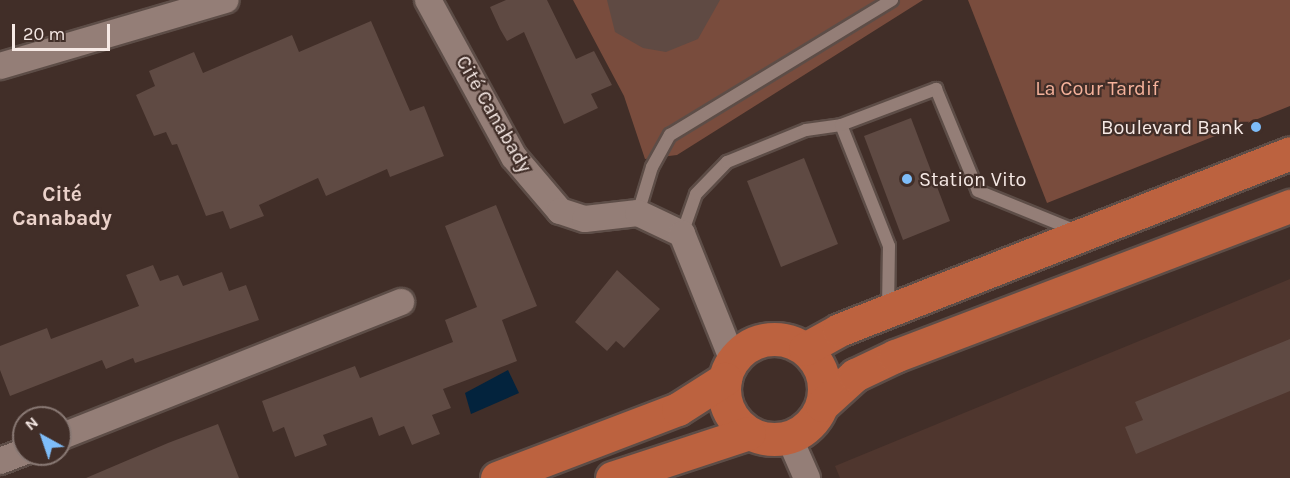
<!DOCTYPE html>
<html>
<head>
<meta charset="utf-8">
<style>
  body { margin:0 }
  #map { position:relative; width:1290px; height:478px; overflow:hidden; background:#412e28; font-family:Karla,sans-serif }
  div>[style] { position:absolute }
  .built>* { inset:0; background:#4f362e }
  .green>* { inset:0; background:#794c3d }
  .water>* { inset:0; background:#03233d }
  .building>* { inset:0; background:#5f4a43 }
  .roads { filter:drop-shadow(2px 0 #5d4d47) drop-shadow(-2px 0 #5d4d47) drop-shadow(0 2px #5d4d47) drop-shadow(0 -2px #5d4d47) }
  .lane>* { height:12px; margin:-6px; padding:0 6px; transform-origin:6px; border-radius:6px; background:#947e77 }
  .street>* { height:26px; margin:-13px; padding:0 13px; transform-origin:13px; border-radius:13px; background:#947e77 }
  .primary>* { height:33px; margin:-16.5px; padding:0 16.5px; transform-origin:16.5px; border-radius:16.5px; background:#bc623f }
  .primary>.ring { margin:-16.5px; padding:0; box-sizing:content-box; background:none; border:33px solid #bc623f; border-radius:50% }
  .dots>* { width:16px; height:16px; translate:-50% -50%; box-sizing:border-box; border:3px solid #412e28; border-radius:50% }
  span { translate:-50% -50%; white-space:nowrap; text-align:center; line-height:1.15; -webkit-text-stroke:4.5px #412e28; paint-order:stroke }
  .park-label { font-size:20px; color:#f5b29b }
  .street-label { font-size:20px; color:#f6e9e5 }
  .poi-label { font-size:20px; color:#f6e9e5 }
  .right { translate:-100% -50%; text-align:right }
  .left { translate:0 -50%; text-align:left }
  .neighbourhood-label { font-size:21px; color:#ebd2ca; font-weight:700 }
  .north { position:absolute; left:12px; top:406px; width:60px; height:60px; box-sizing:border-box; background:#412e28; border:2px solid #897974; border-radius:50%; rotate:320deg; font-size:16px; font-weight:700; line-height:24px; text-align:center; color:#f6e9e5 }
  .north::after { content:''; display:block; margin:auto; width:21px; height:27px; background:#7ebdf9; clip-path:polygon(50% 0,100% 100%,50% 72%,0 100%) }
  .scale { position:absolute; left:12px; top:24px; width:98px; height:27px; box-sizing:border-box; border:3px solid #f6e9e5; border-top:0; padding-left:8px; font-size:18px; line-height:21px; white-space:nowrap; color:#f6e9e5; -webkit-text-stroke:4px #412e28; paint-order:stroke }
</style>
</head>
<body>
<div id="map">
  <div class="built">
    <div style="clip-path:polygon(1290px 279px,1290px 478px,840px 478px,835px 466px)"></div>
  </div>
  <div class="green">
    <div style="clip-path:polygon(573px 0,923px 0,677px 155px,645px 159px,624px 96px)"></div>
    <div style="clip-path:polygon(968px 0,1290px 0,1290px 106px,1047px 203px)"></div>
  </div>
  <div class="water">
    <div style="clip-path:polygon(508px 370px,519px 393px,471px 414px,465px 393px)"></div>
  </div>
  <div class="building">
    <div style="clip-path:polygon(506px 0,547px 0,576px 59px,594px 51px,612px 85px,591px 94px,598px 108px,564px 124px,524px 32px,507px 41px,500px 29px,490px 7px)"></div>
    <div style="clip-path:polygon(607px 0,720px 0,698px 39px,666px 52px,643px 48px,615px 32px)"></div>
    <div style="clip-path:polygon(371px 21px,410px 111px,424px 106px,444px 156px,390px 177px,387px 169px,326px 196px,318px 178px,259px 205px,264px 216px,230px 229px,223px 211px,206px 216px,177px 144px,172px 145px,166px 132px,154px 136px,136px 95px,155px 86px,149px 71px,194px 52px,203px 73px,292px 35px,299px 52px)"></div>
    <div style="clip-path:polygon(911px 118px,950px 221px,903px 240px,864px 136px)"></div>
    <div style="clip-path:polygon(804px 158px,838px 244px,781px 267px,747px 181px)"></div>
    <div style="clip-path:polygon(496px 205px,537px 306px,502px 320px,517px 361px,443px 389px,451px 408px,432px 415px,440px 434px,412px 445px,404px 426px,379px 436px,372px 417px,323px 435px,327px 445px,295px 457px,284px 427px,273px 432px,262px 401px,355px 366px,360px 378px,453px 342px,445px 320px,477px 307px,445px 226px)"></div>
    <div style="clip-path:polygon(153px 265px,160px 281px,178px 275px,183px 286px,222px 272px,229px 291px,246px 285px,259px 320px,135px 363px,133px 358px,106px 369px,102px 360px,10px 396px,0 370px,0 346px,47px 328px,51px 339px,139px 306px,126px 275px)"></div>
    <div style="clip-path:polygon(617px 270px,660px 309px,624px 348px,616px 341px,607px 351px,575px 322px)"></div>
    <div style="clip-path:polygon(1290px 339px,1290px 391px,1136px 454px,1125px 427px,1143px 420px,1135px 402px)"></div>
    <div style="clip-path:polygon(218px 424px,239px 478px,86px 478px,168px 443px)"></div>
  </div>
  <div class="roads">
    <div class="lane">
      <div style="left:638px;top:213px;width:48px;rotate:-73.1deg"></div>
      <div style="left:652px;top:167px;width:37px;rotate:-61deg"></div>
      <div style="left:670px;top:135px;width:260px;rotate:-31.3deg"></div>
      <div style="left:682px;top:234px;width:42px;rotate:-70.7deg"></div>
      <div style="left:696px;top:194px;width:45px;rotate:-45.9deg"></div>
      <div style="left:727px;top:162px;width:85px;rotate:-22.1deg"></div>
      <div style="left:806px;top:130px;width:35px;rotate:-8deg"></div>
      <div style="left:888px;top:309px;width:63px;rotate:-89.1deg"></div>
      <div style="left:889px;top:246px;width:130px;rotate:-111.6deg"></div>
      <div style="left:841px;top:125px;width:102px;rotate:-20.8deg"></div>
      <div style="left:936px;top:89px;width:110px;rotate:67.6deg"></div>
      <div style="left:978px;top:191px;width:106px;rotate:22.2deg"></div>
    </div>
    <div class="street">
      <div style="left:428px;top:0;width:179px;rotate:61.3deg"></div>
      <div style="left:514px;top:157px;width:71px;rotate:49.6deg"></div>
      <div style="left:560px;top:211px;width:26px;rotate:18deg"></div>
      <div style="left:585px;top:219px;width:53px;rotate:-6.5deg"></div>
      <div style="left:638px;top:213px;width:49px;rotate:25.5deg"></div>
      <div style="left:682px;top:234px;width:137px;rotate:68.1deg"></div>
      <div style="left:0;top:66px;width:235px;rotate:-16.3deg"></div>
      <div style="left:60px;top:437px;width:367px;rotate:-21.6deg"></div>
      <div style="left:789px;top:437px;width:45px;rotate:66.3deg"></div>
      <div style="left:0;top:461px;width:26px;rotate:-21deg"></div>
    </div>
    <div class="primary">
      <div class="ring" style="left:724px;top:339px;width:67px;height:67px"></div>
      <div style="left:805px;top:349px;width:39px;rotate:-29deg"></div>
      <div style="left:839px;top:330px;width:484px;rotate:-21.4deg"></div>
      <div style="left:822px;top:405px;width:45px;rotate:-42.3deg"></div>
      <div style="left:855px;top:375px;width:44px;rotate:-25.4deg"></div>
      <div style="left:895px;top:356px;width:423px;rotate:-20.8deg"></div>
      <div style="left:497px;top:478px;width:194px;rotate:-20.9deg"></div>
      <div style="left:678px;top:409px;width:56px;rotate:-32.6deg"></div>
      <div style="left:612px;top:478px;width:144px;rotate:-18.2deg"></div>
    </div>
  </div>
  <div class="dots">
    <div style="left:1256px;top:127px;background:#7ebdf9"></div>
    <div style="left:907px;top:179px;background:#7ebdf9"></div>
  </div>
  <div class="park-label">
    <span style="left:1097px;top:88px">La Cour Tardif</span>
  </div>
  <div class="street-label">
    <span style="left:494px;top:114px;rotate:60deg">Cité Canabady</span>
  </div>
  <div class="poi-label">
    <span class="right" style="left:1244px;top:127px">Boulevard Bank</span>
    <span class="left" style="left:919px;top:179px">Station Vito</span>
  </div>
  <div class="neighbourhood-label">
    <span style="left:62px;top:206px">Cité<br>Canabady</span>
  </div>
  <div class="north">N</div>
  <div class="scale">20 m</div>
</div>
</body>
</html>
